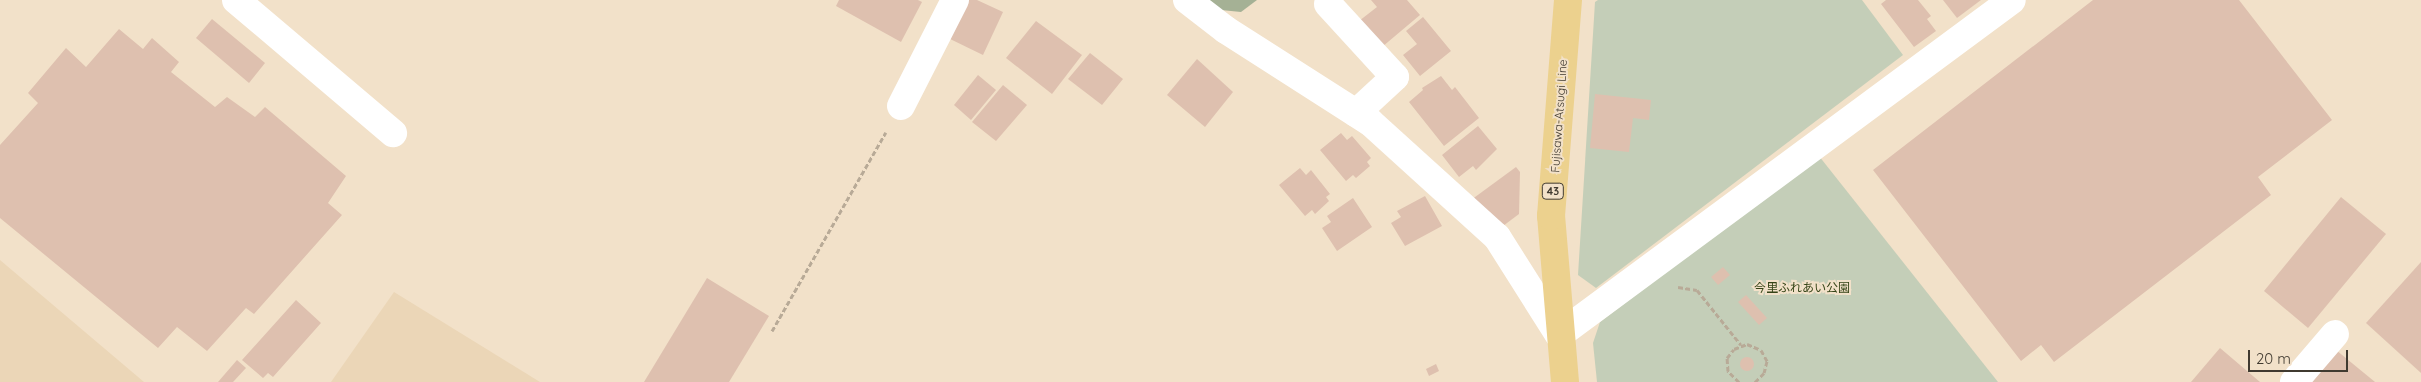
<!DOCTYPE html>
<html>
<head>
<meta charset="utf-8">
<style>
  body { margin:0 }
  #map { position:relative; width:2421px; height:382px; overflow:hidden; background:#f2e1c9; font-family:Quicksand,"Noto Sans JP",sans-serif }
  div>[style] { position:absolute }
  .built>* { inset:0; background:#ebd6b7 }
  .green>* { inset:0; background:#c4ceb8 }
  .forest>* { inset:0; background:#a5b195 }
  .building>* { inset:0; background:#dec0af }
  .round { border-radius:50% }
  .path>* { height:3px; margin-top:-1.5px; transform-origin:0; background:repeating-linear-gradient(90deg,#b8aa97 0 5px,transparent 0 7.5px) }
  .minor>* { height:28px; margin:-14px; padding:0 14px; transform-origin:14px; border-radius:14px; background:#fff }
  .major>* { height:28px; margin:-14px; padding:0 14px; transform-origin:14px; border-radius:14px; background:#ecd18e }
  span { translate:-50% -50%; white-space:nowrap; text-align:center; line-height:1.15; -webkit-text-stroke:4px #f2e1c9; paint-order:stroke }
  .shield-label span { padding:1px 4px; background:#f2e1c9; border:1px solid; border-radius:4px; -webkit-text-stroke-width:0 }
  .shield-label { font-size:11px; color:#403a30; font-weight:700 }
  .street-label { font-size:12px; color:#403a30 }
  .park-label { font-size:12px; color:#354417 }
  .scale { position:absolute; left:2248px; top:350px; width:100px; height:22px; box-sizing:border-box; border:2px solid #403a30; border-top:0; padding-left:6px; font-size:15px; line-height:18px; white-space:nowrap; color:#403a30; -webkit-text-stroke:4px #f2e1c9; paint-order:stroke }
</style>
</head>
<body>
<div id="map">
  <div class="built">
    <div style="clip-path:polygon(0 260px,144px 382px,0 382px)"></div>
    <div style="clip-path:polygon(394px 292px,540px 382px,331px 382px)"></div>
  </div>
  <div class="green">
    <div style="clip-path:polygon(1598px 0,1862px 0,1903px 55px,1596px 288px,1578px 275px,1595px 2px)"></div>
    <div style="clip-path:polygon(1819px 156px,1998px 382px,1597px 382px,1593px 343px,1600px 322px)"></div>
  </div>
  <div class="forest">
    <div style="clip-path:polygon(1209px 0,1257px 0,1241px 12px,1221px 10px)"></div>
  </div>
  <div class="building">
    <div style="clip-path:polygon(839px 0,918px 0,922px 2px,901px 42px,836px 6px)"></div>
    <div style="clip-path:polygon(966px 0,977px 0,1003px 12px,983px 55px,948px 38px)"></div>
    <div style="clip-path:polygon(1371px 0,1407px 0,1420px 15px,1382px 47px,1359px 21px,1377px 7px)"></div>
    <div style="clip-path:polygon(1886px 0,1918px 0,1931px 16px,1927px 19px,1936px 31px,1914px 47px,1881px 4px)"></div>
    <div style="clip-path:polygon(1943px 0,1981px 0,1957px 18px)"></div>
    <div style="clip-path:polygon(2093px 0,2239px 0,2332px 120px,2258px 177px,2271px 195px,2054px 362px,2041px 345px,2021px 361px,1873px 170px)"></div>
    <div style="clip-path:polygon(1423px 17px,1451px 51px,1420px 76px,1403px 55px,1417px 44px,1406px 31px)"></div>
    <div style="clip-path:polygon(212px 19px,265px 63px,249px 83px,196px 38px)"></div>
    <div style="clip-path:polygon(1036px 21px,1082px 55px,1052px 94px,1006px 58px)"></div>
    <div style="clip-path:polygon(119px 29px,143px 49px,152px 38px,179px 62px,171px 72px,215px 107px,227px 97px,255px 117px,265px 107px,346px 176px,328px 203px,342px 215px,254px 314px,246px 308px,207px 351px,177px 327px,158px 348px,0 218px,0 145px,38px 103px,28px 93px,66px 48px,86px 67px)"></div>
    <div style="clip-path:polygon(1090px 53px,1123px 79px,1102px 105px,1068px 79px)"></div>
    <div style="clip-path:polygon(1197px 59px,1233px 92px,1205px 127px,1167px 95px)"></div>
    <div style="clip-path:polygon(978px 75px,996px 90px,971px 120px,954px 105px)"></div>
    <div style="clip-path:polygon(1441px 76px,1452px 90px,1455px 87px,1479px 118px,1444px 146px,1409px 102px,1423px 90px,1422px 88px)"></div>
    <div style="clip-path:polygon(1003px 85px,1027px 105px,996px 141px,972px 122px)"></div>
    <div style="clip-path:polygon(1595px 94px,1651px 100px,1649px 120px,1633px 118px,1629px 152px,1590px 148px)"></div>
    <div style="clip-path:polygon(1478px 126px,1497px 149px,1476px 170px,1473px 166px,1459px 177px,1442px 155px)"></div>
    <div style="clip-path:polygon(1341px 133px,1347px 140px,1352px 136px,1371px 158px,1367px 162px,1370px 166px,1356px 178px,1353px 175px,1346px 181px,1320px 150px)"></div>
    <div style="clip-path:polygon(1516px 167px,1520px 172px,1519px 214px,1495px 232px,1471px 200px)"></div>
    <div style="clip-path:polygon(1300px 168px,1306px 175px,1311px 170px,1330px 194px,1326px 197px,1329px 201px,1315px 214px,1312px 210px,1305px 216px,1279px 185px)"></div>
    <div style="clip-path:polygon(1425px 196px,1442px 226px,1405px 246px,1391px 223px,1401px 217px,1397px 211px)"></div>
    <div style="clip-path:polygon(2341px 197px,2386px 234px,2308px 328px,2264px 291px)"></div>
    <div style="clip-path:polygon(1353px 198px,1372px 227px,1337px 251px,1322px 228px,1331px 222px,1327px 216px)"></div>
    <div style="clip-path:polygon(2421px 262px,2421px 373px,2366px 323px)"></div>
    <div style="clip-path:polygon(1723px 267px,1730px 275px,1718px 285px,1711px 277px)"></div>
    <div style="clip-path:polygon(707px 278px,769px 316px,729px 382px,644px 382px)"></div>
    <div style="clip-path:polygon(1746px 295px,1767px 318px,1759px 325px,1738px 302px)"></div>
    <div style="clip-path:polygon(296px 300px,321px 323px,273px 377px,268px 373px,263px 378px,242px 360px)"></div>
    <div style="clip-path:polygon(2220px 348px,2260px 382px,2191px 382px)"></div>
    <div style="clip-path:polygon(2336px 350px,2375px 382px,2311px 382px)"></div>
    <div class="round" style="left:1740px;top:357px;width:14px;height:14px"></div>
    <div style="clip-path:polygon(237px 360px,246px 368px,233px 382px,218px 382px)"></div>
    <div style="clip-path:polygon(1436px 364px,1439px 371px,1429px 376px,1426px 369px)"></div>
  </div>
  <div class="path">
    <div style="left:1678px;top:287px;width:19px;rotate:9deg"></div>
    <div style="left:1697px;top:290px;width:70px;rotate:51.3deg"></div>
    <div style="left:772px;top:331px;width:229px;rotate:-60.2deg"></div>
    <div style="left:1739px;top:382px;width:16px;rotate:-135deg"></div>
    <div style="left:1728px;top:371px;width:13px;rotate:-94deg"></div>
    <div style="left:1727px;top:358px;width:11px;rotate:-52deg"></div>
    <div style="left:1734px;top:349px;width:14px;rotate:-21deg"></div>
    <div style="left:1747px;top:344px;width:15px;rotate:23deg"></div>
    <div style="left:1761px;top:350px;width:13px;rotate:61deg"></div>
    <div style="left:1767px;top:361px;width:12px;rotate:104deg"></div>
    <div style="left:1764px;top:373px;width:13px;rotate:135deg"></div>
  </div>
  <div class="minor">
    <div style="left:236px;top:0;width:206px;rotate:40.3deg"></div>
    <div style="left:1187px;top:0;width:49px;rotate:37.6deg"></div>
    <div style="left:1226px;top:30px;width:171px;rotate:32.6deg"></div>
    <div style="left:1370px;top:122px;width:171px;rotate:42.2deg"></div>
    <div style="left:1497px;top:237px;width:116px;rotate:57.7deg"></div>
    <div style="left:1559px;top:335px;width:563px;rotate:-36.48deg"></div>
    <div style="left:1328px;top:4px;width:99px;rotate:47.5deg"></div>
    <div style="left:1395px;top:77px;width:53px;rotate:137.3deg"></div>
    <div style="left:901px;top:106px;width:119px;rotate:-63deg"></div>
    <div style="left:2294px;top:382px;width:63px;rotate:-49.5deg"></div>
  </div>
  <div class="major">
    <div style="left:1565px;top:382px;width:167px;rotate:-94.8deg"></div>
    <div style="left:1551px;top:216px;width:217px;rotate:-85.5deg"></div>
  </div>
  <div class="shield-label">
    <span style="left:1553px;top:191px">43</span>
  </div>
  <div class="street-label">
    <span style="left:1559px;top:116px;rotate:-86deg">Fujisawa-Atsugi Line</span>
  </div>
  <div class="park-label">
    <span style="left:1802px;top:288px">今里ふれあい公園</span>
  </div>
  <div class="scale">20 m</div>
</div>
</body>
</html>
